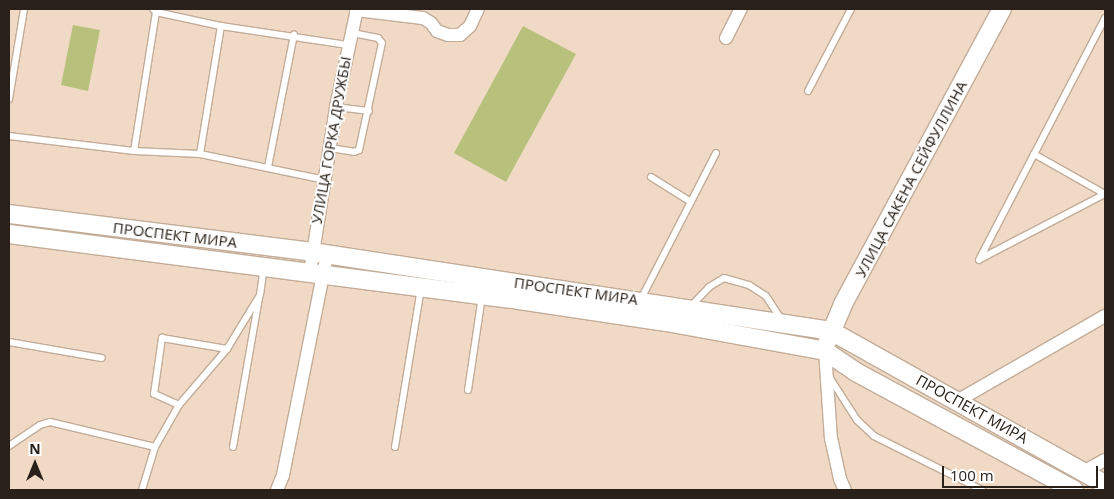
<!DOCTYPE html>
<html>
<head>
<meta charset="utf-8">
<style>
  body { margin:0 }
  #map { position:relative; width:1114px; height:499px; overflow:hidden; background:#f1dac5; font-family:"Open Sans",sans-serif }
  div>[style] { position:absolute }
  .green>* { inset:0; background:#b8c17c }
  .roads { filter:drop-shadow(1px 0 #c2ac98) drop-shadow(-1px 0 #c2ac98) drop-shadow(0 1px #c2ac98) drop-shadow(0 -1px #c2ac98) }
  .lane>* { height:6px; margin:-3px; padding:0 3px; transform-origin:3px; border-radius:3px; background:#fff }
  .street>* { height:12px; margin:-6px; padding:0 6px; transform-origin:6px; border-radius:6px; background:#fff }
  .secondary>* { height:18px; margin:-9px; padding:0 9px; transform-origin:9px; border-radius:9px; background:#fff }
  span { translate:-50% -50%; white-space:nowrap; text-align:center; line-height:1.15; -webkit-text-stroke:4px #fff; paint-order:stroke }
  .street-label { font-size:15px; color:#292119 }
  .frame { position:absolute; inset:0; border:10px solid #292119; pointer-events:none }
  .north { position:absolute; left:10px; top:439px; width:50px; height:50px; -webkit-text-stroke:4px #fff; paint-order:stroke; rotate:0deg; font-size:14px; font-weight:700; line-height:20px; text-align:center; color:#292119 }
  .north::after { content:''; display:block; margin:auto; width:18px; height:22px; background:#292119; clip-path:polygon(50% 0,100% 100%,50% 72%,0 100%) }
  .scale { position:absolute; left:942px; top:466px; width:156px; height:22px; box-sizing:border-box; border:2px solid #292119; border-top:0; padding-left:6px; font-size:15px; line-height:18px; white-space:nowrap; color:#292119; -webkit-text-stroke:4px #fff; paint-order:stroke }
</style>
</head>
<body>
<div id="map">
  <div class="green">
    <div style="clip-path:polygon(73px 25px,100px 30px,88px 91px,61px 85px)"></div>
    <div style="clip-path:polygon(523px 26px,576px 54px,506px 182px,454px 153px)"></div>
  </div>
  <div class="roads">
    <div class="lane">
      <div style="left:153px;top:9px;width:4px;rotate:45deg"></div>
      <div style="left:156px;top:12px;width:66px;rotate:12.2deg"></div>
      <div style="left:221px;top:26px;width:128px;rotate:8.5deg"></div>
      <div style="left:808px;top:91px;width:93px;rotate:-62.3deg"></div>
      <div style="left:9px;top:99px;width:91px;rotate:-80.5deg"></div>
      <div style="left:336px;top:107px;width:33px;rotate:7deg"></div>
      <div style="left:9px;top:136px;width:126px;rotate:6.8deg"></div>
      <div style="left:134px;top:151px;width:66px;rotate:2.6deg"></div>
      <div style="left:200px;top:154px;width:128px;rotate:11.7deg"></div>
      <div style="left:330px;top:148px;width:24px;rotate:9deg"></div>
      <div style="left:354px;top:152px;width:5px;rotate:-22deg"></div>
      <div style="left:359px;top:150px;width:109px;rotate:-77.9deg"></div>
      <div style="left:382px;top:43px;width:6px;rotate:-129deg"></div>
      <div style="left:378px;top:38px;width:26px;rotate:-169deg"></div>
      <div style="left:134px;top:151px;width:141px;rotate:-81deg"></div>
      <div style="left:200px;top:154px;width:130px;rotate:-80.7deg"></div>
      <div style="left:1034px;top:154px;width:81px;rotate:29.4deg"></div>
      <div style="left:268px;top:167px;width:135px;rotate:-78.9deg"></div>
      <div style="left:651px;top:177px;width:47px;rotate:32deg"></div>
      <div style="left:980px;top:259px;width:141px;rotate:-27.5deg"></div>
      <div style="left:979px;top:260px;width:273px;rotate:-62.5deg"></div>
      <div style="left:641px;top:299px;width:164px;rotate:-62.8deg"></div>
      <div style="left:690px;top:307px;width:28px;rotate:-46deg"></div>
      <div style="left:709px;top:287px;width:17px;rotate:-31deg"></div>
      <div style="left:724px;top:278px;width:26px;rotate:16deg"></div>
      <div style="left:749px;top:285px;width:20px;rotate:33deg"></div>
      <div style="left:766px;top:296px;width:30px;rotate:57deg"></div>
      <div style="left:9px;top:342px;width:94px;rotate:9.8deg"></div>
      <div style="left:830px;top:378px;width:50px;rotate:57.3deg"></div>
      <div style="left:857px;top:420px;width:23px;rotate:43deg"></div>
      <div style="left:874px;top:436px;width:121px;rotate:26.6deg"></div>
      <div style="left:468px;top:390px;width:95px;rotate:-81.5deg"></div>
      <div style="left:179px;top:405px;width:27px;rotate:-156deg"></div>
      <div style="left:154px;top:394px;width:57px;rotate:-81.9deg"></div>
      <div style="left:162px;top:338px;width:66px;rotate:9.6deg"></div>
      <div style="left:9px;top:446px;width:37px;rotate:-34deg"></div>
      <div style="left:40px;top:425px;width:10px;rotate:-17deg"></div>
      <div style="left:50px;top:422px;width:108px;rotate:13.4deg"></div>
      <div style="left:233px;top:447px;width:151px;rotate:-80.1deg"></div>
      <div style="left:395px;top:447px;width:161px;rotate:-80.7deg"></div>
      <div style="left:142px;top:490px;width:45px;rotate:-73.2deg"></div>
      <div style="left:155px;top:447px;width:48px;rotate:-60.3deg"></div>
      <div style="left:179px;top:405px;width:74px;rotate:-49.4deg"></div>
      <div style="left:227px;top:349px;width:63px;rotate:-58.6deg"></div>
      <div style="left:260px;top:295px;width:28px;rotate:-82deg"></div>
    </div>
    <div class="street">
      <div style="left:356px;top:10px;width:67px;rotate:6.8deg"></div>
      <div style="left:423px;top:18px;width:9px;rotate:32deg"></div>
      <div style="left:431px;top:23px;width:10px;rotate:53deg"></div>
      <div style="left:437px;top:31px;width:12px;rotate:20deg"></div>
      <div style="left:448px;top:35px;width:12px"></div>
      <div style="left:460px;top:35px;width:13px;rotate:-42deg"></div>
      <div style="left:470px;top:26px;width:19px;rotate:-65deg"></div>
      <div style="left:726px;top:38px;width:33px;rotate:-63deg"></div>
      <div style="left:310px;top:272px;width:167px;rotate:-81deg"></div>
      <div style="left:336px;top:107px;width:100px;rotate:-77.9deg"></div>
      <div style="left:825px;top:351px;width:87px;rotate:86.1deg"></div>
      <div style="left:831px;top:438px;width:42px;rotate:77.6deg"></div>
      <div style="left:840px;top:479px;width:12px;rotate:66deg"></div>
      <div style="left:957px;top:401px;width:171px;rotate:-29.9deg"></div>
      <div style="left:1083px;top:472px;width:25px;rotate:-29deg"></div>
      <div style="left:277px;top:490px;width:16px;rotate:-68deg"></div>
      <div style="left:283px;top:475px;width:225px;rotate:-78.7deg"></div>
    </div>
    <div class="secondary">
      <div style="left:9px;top:214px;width:305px;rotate:7.1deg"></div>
      <div style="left:312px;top:252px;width:525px;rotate:8.65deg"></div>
      <div style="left:831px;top:331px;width:314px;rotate:29.2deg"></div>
      <div style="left:9px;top:234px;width:514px;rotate:7.37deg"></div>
      <div style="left:519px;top:300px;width:149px;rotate:8.5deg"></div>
      <div style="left:666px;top:322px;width:162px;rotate:10.3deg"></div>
      <div style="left:825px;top:351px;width:37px;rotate:34deg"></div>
      <div style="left:856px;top:372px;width:248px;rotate:28.4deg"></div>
      <div style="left:828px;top:340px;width:39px;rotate:-67deg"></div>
      <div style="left:843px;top:304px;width:335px;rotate:-61.7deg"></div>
    </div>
  </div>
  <div class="street-label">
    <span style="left:331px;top:140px;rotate:-80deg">УЛИЦА ГОРКА ДРУЖБЫ</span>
    <span style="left:911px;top:179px;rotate:-62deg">УЛИЦА САКЕНА СЕЙФУЛЛИНА</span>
    <span style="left:175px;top:235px;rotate:7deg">ПРОСПЕКТ МИРА</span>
    <span style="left:576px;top:291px;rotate:8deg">ПРОСПЕКТ МИРА</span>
    <span style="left:972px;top:409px;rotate:29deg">ПРОСПЕКТ МИРА</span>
  </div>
  <div class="frame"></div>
  <div class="north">N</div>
  <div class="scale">100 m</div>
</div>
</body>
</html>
